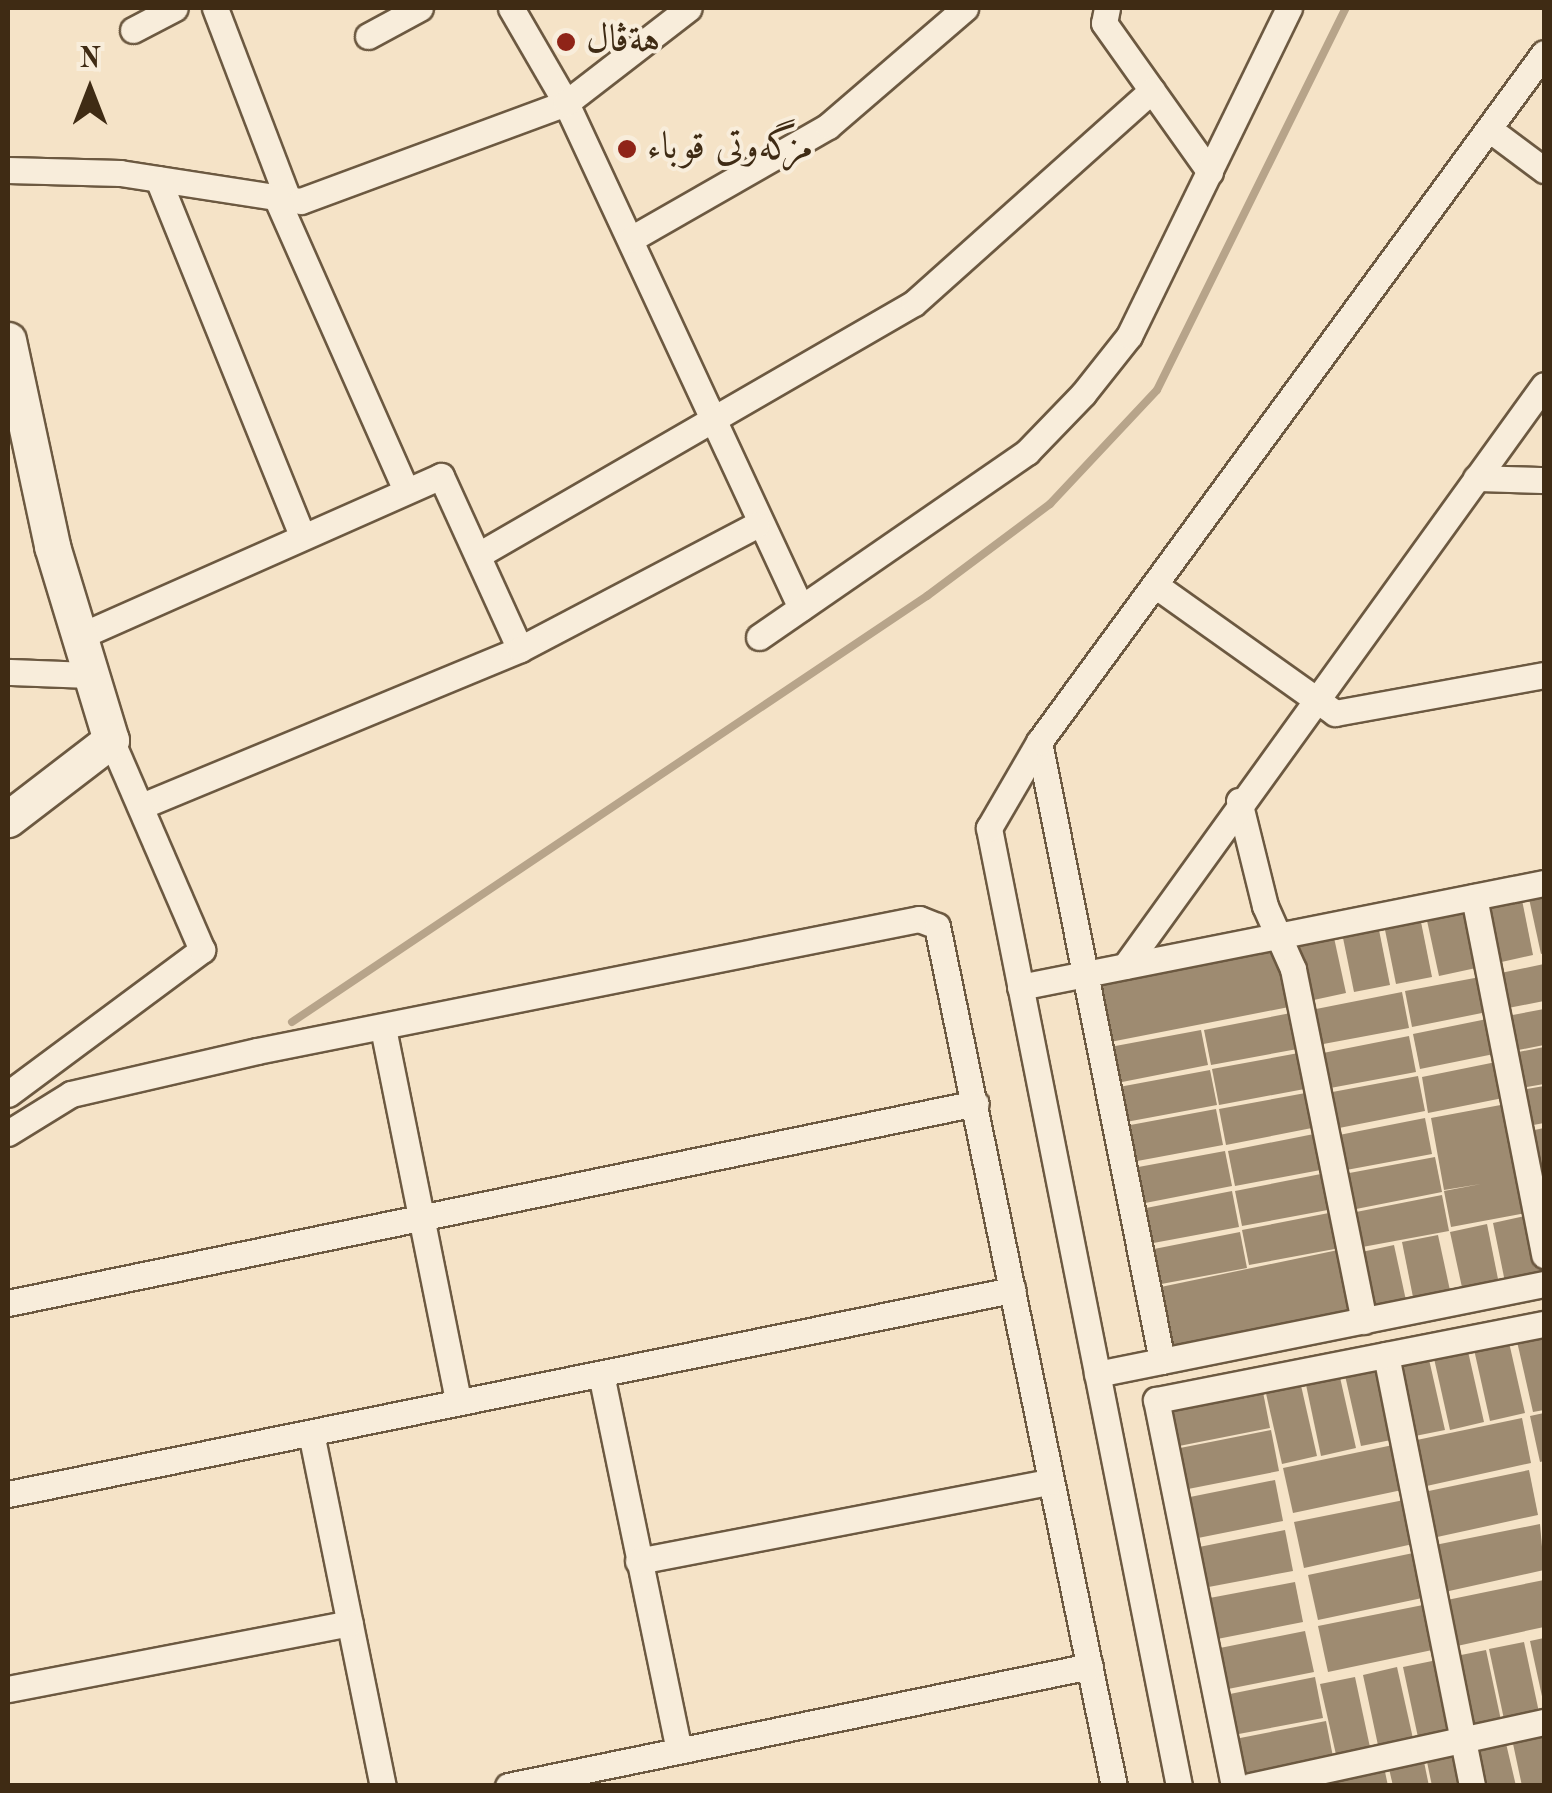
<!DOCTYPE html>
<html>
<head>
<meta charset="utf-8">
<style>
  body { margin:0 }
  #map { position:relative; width:1552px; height:1793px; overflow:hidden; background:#f5e3c7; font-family:"Old Standard TT",Amiri,serif }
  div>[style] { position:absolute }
  .stream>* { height:8px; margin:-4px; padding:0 4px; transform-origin:4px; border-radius:4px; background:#b7a48a }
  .building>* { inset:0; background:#9e8b71 }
  .roads { filter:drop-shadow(2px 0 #6c5941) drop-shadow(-2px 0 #6c5941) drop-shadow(0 2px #6c5941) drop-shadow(0 -2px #6c5941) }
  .street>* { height:25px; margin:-12.5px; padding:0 12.5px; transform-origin:12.5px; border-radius:12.5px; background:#f8eddb }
  .secondary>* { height:35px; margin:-17.5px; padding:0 17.5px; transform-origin:17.5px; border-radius:17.5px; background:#f8eddb }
  .dots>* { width:28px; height:28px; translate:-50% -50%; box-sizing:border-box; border:5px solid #f8eddb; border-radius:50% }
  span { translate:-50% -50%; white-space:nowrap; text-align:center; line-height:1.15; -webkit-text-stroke:8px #f8eddb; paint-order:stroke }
  .poi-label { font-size:38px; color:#3f2b14 }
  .left { translate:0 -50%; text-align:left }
  .frame { position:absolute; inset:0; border:10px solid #3f2b14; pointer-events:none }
  .north { position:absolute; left:40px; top:40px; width:100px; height:100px; -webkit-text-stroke:8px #f8eddb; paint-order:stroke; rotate:0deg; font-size:28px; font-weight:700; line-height:40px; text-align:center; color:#3f2b14 }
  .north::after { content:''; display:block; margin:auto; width:35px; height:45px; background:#3f2b14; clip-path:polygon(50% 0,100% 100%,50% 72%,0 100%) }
</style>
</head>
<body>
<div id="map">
  <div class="stream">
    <div style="left:292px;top:1022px;width:765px;rotate:-33.86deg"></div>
    <div style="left:927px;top:596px;width:154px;rotate:-36.8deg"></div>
    <div style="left:1050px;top:504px;width:156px;rotate:-46.8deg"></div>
    <div style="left:1157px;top:390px;width:426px;rotate:-63.7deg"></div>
  </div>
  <div class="building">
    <div style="clip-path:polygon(1544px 891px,1544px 953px,1541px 954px,1528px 894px)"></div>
    <div style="clip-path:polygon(1521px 895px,1533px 955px,1497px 963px,1484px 903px)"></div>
    <div style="clip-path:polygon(1463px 909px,1476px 968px,1439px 976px,1426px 916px)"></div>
    <div style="clip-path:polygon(1420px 917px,1432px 977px,1396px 984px,1384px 925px)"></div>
    <div style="clip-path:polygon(1378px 925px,1390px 985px,1354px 992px,1342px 933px)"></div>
    <div style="clip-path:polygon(1333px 933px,1346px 993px,1309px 1001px,1296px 941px)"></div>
    <div style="clip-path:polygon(1277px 945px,1289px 1007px,1105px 1043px,1092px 982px)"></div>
    <div style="clip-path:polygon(1544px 964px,1544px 1001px,1498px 1010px,1491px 975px)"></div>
    <div style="clip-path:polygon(1480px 977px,1487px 1012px,1412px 1027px,1405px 991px)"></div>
    <div style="clip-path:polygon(1402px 992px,1409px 1028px,1318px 1045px,1311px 1010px)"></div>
    <div style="clip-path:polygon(1544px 1009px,1544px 1045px,1508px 1052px,1502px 1017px)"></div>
    <div style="clip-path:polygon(1296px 1012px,1303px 1048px,1211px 1065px,1204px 1030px)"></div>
    <div style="clip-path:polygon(1487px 1019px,1494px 1054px,1420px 1069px,1413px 1034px)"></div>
    <div style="clip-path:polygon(1201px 1030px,1208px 1065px,1117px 1083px,1110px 1047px)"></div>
    <div style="clip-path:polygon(1409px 1036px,1416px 1072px,1325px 1089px,1318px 1054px)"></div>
    <div style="clip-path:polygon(1544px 1047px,1544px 1084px,1515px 1089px,1508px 1054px)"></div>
    <div style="clip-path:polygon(1304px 1052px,1310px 1088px,1219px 1105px,1212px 1069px)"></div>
    <div style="clip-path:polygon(1496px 1062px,1503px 1098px,1428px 1113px,1422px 1077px)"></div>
    <div style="clip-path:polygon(1210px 1070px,1217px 1105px,1126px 1122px,1119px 1087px)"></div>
    <div style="clip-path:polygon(1418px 1076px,1425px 1111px,1334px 1129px,1327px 1093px)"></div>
    <div style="clip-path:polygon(1544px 1086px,1544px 1123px,1523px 1127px,1516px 1091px)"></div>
    <div style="clip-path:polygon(1311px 1092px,1317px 1127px,1226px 1145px,1219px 1109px)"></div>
    <div style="clip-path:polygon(1506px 1104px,1526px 1213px,1451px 1227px,1444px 1191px,1481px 1184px,1444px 1190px,1431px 1118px)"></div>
    <div style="clip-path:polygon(1216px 1109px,1223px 1145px,1132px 1162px,1125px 1126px)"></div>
    <div style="clip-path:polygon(1425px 1118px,1432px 1154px,1341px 1171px,1334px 1136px)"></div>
    <div style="clip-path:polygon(1544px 1128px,1544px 1165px,1532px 1167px,1525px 1132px)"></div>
    <div style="clip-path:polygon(1319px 1133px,1326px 1169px,1235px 1186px,1228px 1151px)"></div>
    <div style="clip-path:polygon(1225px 1151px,1232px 1186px,1140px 1204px,1133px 1168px)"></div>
    <div style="clip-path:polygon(1435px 1157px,1442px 1192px,1351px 1210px,1344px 1174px)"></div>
    <div style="clip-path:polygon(1326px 1173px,1333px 1209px,1242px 1226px,1235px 1191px)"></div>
    <div style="clip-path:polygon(1232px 1191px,1239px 1227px,1148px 1244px,1141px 1209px)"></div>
    <div style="clip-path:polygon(1442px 1195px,1449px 1231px,1357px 1248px,1351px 1213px)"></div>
    <div style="clip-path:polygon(1334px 1212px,1340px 1248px,1249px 1265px,1242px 1230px)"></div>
    <div style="clip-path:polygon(1530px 1215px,1542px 1275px,1505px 1282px,1493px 1223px)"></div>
    <div style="clip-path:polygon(1487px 1224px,1499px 1284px,1463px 1292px,1450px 1232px)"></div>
    <div style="clip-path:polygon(1240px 1232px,1247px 1268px,1156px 1285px,1149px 1250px)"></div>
    <div style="clip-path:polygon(1438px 1235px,1451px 1295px,1414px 1302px,1402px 1242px)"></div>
    <div style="clip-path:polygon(1394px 1245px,1407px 1305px,1370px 1312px,1357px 1253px)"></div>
    <div style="clip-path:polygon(1338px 1250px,1352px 1313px,1168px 1352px,1156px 1288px)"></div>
    <div style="clip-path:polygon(1544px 1331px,1544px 1410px,1533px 1412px,1516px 1337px)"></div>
    <div style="clip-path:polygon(1508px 1338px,1525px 1413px,1490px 1421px,1473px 1345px)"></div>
    <div style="clip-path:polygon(1467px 1347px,1484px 1422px,1450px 1430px,1433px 1354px)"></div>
    <div style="clip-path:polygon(1428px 1355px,1445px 1430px,1410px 1437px,1393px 1362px)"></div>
    <div style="clip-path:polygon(1379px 1364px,1396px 1439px,1361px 1446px,1344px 1371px)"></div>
    <div style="clip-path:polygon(1339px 1373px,1356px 1448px,1321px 1456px,1305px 1380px)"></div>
    <div style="clip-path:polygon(1300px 1381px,1317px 1456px,1282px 1464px,1265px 1389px)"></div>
    <div style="clip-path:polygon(1262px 1387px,1270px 1428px,1174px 1447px,1166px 1406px)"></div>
    <div style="clip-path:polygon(1544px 1413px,1544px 1461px,1540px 1462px,1530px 1416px)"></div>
    <div style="clip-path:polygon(1522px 1418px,1531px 1463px,1422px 1487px,1412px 1441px)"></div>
    <div style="clip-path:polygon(1271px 1430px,1279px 1471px,1183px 1490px,1175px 1449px)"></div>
    <div style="clip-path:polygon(1393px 1445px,1402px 1490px,1293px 1513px,1283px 1468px)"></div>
    <div style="clip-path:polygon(1529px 1470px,1538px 1515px,1428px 1539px,1419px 1493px)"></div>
    <div style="clip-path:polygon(1275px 1480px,1283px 1521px,1188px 1540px,1180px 1499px)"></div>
    <div style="clip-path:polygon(1404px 1500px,1413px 1544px,1304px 1568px,1294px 1522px)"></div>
    <div style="clip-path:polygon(1540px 1524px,1544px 1570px,1440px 1593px,1430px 1546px)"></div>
    <div style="clip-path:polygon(1285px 1530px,1293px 1571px,1198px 1589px,1189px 1549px)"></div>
    <div style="clip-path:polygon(1418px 1552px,1427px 1597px,1318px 1620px,1308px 1575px)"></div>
    <div style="clip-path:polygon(1544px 1580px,1544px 1627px,1457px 1646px,1447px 1600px)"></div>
    <div style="clip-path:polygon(1295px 1582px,1303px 1622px,1207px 1641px,1199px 1600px)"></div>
    <div style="clip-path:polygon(1428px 1604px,1437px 1649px,1328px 1672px,1318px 1626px)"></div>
    <div style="clip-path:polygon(1305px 1631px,1314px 1672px,1218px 1691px,1210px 1650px)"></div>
    <div style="clip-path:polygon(1544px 1638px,1544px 1701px,1543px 1701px,1530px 1641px)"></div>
    <div style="clip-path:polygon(1524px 1642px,1540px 1717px,1505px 1724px,1489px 1649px)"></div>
    <div style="clip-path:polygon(1486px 1650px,1502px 1725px,1467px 1733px,1451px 1657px)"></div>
    <div style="clip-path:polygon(1437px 1660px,1454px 1735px,1419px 1742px,1403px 1667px)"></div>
    <div style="clip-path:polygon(1397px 1667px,1414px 1743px,1379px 1750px,1363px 1675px)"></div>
    <div style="clip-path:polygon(1315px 1677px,1323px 1718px,1228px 1736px,1220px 1696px)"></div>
    <div style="clip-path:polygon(1355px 1677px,1371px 1752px,1337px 1759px,1320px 1684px)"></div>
    <div style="clip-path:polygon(1326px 1721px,1334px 1762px,1239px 1781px,1230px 1740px)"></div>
    <div style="clip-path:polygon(1544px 1732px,1544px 1786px,1522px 1786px,1512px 1739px)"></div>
    <div style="clip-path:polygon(1505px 1739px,1516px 1786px,1479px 1786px,1471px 1747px)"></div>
    <div style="clip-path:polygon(1460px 1744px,1469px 1786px,1432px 1786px,1425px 1752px)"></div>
    <div style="clip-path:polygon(1422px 1752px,1429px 1786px,1393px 1786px,1387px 1760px)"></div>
    <div style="clip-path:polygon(1383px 1762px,1388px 1786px,1313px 1786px,1312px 1778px)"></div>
  </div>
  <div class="roads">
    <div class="street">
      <div style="left:215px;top:8px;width:204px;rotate:69.1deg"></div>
      <div style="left:511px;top:8px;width:110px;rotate:59.9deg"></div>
      <div style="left:566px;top:103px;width:557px;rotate:65.05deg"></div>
      <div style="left:1107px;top:8px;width:15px;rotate:101deg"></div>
      <div style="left:1104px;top:23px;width:183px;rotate:54.6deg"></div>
      <div style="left:133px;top:30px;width:47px;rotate:-27.6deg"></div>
      <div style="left:368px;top:36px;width:59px;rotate:-28.3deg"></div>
      <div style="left:1489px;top:129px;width:69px;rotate:36.7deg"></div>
      <div style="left:8px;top:170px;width:112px;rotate:1.5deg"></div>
      <div style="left:120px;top:173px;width:183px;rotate:8.8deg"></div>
      <div style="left:301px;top:201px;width:283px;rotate:-20.3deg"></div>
      <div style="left:566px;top:103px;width:155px;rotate:-37.7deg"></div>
      <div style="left:158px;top:179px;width:384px;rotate:68deg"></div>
      <div style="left:276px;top:197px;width:321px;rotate:66.1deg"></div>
      <div style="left:631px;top:239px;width:227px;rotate:-29.8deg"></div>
      <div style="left:828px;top:126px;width:181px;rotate:-40.7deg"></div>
      <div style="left:1476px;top:478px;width:68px;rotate:1.7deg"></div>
      <div style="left:480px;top:554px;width:501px;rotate:-30.04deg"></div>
      <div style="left:914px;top:303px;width:319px;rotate:-41.8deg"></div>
      <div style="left:1155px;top:585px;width:221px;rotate:35.4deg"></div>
      <div style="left:1335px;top:713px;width:212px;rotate:-10.3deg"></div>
      <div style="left:78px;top:637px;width:397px;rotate:-23.9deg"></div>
      <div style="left:441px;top:476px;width:190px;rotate:65.5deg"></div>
      <div style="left:759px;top:637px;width:326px;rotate:-34.6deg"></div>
      <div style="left:1027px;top:452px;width:81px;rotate:-46deg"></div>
      <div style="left:1083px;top:394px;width:74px;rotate:-51.6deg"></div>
      <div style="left:1129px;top:336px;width:365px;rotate:-64deg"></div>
      <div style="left:8px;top:672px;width:82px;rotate:2.1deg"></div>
      <div style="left:1039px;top:742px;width:631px;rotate:78.76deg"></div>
      <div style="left:1239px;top:801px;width:108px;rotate:76.1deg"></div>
      <div style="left:1265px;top:906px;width:69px;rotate:66deg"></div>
      <div style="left:1293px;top:969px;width:359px;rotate:78.6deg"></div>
      <div style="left:144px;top:805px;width:407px;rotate:-22.5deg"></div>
      <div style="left:520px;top:649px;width:267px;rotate:-27.7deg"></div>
      <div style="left:1474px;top:897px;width:365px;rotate:78.9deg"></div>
      <div style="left:1125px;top:966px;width:716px;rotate:-54.2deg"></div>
      <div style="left:1020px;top:987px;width:534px;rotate:-11.23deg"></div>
      <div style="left:383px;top:1028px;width:380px;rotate:78.6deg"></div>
      <div style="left:8px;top:1094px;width:242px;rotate:-36.6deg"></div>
      <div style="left:202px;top:950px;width:229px;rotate:-113.4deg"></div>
      <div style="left:8px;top:1133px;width:74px;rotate:-31.8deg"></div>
      <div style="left:71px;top:1094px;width:191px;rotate:-13deg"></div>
      <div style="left:257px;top:1051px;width:675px;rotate:-11.28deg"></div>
      <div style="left:919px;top:919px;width:19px;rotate:21deg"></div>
      <div style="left:937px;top:926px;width:878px;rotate:78.37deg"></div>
      <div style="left:8px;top:1303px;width:988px;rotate:-11.67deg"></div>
      <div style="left:1386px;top:1355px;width:439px;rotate:78.7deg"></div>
      <div style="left:601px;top:1374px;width:381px;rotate:78.3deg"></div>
      <div style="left:1097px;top:1374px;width:456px;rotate:-11.4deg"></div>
      <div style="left:311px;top:1433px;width:360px;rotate:78.5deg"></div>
      <div style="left:8px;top:1494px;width:1025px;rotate:-11.49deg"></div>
      <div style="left:638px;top:1561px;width:420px;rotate:-10.9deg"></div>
      <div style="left:8px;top:1689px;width:348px;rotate:-10.9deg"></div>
      <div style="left:508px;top:1786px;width:594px;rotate:-11.65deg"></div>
      <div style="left:1179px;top:1786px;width:977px;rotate:-101.22deg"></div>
      <div style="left:989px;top:828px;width:99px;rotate:-59.8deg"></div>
      <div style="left:1039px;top:742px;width:854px;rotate:-53.76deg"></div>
      <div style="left:1234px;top:1786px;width:394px;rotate:-101.4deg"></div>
      <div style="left:1156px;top:1400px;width:395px;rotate:-11.1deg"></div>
      <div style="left:1250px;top:1786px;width:301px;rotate:-12.3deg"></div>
    </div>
    <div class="secondary">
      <div style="left:8px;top:340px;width:211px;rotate:77.9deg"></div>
      <div style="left:52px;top:546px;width:203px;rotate:73.1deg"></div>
      <div style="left:111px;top:740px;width:130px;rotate:142.5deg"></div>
    </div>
  </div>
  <div class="dots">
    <div style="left:566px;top:42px;background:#8f2418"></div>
    <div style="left:627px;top:149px;background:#8f2418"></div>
  </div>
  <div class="poi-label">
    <span class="left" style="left:586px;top:42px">هةڤال</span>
    <span class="left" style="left:647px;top:149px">مزگەوتی قوباء</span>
  </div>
  <div class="frame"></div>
  <div class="north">N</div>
</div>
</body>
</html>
